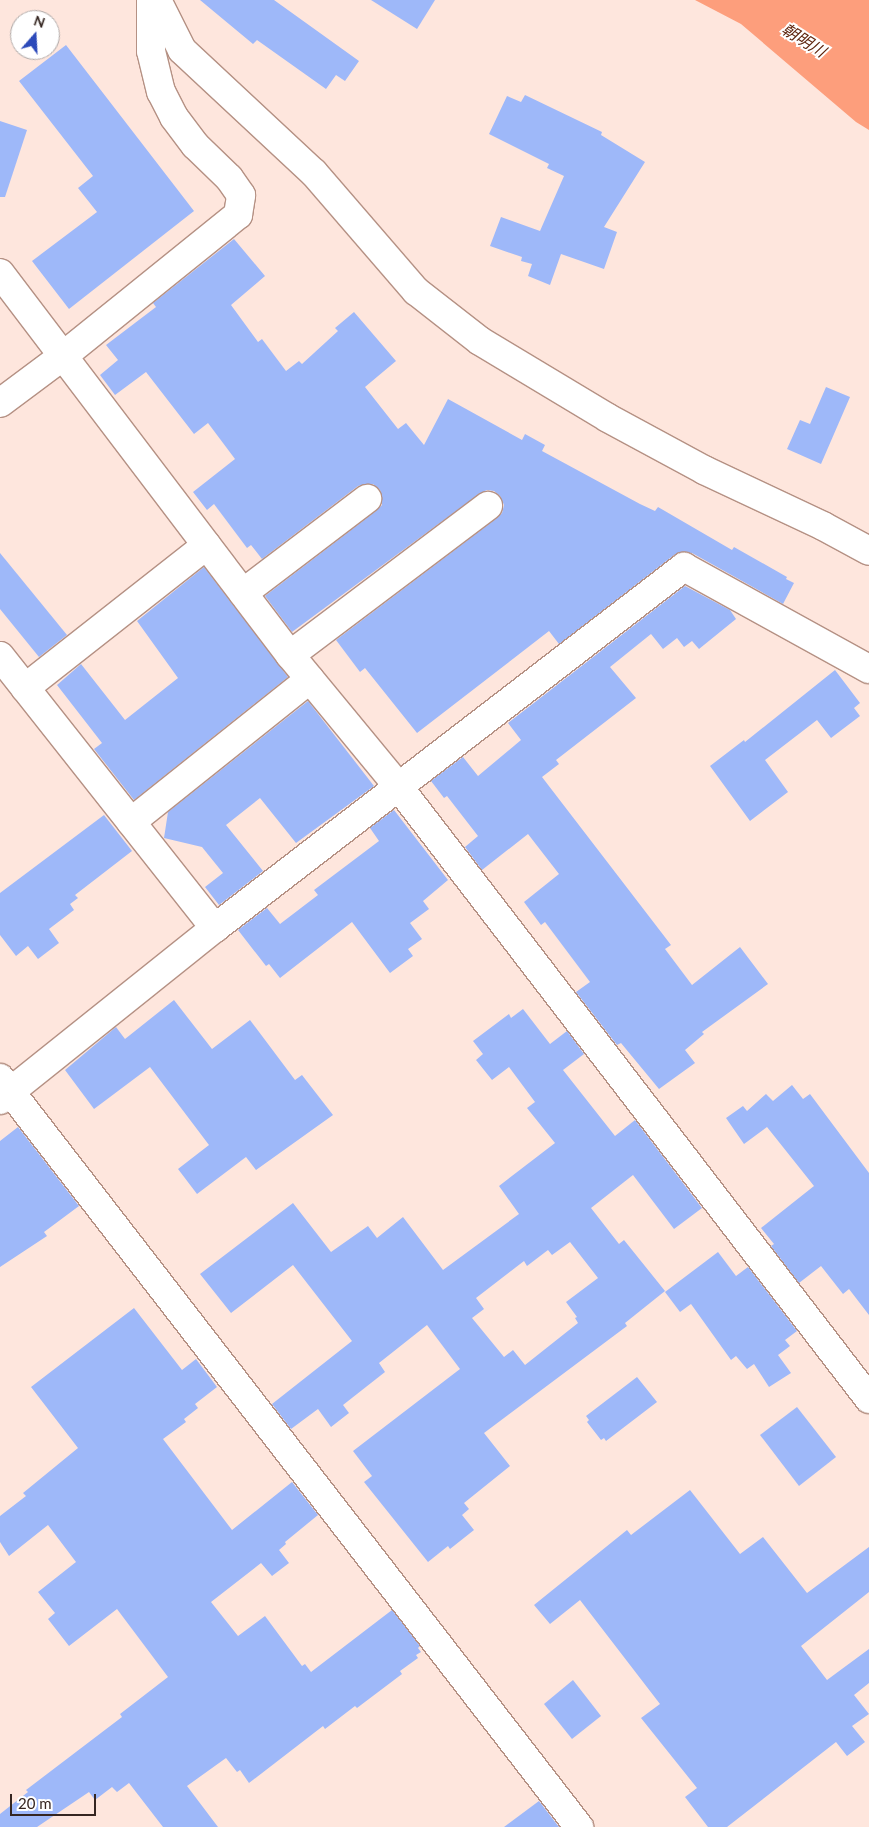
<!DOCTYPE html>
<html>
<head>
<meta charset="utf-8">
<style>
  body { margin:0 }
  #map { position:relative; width:869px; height:1827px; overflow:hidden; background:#fee6dd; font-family:Lato,"Noto Sans JP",sans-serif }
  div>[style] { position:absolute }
  .water>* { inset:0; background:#fd9e7c }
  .building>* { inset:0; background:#9eb8f9 }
  .roads { filter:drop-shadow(1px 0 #b59184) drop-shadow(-1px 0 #b59184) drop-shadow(0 1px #b59184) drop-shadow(0 -1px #b59184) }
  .street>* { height:28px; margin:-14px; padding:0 14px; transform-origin:14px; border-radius:14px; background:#fff }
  span { translate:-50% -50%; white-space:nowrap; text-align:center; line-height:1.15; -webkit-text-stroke:4px #fff; paint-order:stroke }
  .water-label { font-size:16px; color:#5e240c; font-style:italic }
  .north { position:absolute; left:10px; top:10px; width:50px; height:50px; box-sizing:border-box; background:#fff; border:1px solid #aea8a6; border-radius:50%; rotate:19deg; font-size:14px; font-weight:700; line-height:20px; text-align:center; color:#352621 }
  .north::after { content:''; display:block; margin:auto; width:18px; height:22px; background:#2c4aba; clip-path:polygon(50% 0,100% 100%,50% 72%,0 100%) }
  .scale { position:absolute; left:10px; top:1794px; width:86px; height:22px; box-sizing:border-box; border:2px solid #352621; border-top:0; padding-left:6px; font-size:15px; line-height:18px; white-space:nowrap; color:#352621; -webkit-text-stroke:4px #fff; paint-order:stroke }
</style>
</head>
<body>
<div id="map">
  <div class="water">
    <div style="clip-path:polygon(695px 0,869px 0,869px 130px,856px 122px,741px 24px)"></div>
  </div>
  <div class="building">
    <div style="clip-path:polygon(200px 0,274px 0,359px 61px,345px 81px,336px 75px,326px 89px,257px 40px,253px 44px)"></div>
    <div style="clip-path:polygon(371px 0,435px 0,417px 29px)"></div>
    <div style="clip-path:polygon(66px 45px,194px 211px,69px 309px,32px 261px,97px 212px,78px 188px,93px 176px,19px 81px)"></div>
    <div style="clip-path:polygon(525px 95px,602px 132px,601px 135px,645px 162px,604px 227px,617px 232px,604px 269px,561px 254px,550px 285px,528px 276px,532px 264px,521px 261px,522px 257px,490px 246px,501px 217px,540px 231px,564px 176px,547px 168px,549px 164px,489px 134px,507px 96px,521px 102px)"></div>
    <div style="clip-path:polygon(0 121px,27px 130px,5px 197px,0 197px)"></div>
    <div style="clip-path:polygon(234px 239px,265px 276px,231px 305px,258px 342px,262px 339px,286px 371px,299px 361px,302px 364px,338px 331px,335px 328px,354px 312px,396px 361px,365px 387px,398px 429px,406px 423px,424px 445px,448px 399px,522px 440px,525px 434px,545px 445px,542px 451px,640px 504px,655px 511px,658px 507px,732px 550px,734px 547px,787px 577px,786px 579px,794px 583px,783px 604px,692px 553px,682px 552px,674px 555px,559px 644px,549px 631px,417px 733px,365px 668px,360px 672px,336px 640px,497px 518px,502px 513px,504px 505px,500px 496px,494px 491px,487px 490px,479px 494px,292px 632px,265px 596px,376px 511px,382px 505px,382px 498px,380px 490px,373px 484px,366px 484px,358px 486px,262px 559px,251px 545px,247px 548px,214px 504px,207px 510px,193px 492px,235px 459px,208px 423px,194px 434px,146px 372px,115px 395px,100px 375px,118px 360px,106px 345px,156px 307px,153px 303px)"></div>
    <div style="clip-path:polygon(826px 387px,850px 397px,821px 464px,787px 449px,800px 420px,810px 424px)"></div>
    <div style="clip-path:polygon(0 553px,67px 635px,39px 657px,0 609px)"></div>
    <div style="clip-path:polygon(204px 567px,288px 677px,134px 800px,94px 749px,102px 743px,57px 685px,81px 664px,125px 720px,178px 678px,137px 621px)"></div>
    <div style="clip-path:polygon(685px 586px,730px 610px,736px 619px,699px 649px,692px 641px,684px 647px,677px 638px,663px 649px,651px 634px,610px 667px,636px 698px,556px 760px,559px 764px,542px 777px,671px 945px,665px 949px,692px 985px,740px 947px,768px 984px,702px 1032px,704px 1034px,685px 1050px,695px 1063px,659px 1089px,621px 1043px,617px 1045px,576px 992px,590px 982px,545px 922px,541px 925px,524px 902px,559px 874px,528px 834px,482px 870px,465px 847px,478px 836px,447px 796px,444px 798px,431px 781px,463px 757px,478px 776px,521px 740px,508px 723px)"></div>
    <div style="clip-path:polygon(835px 670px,860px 703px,854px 708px,860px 716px,831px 738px,817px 720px,765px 760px,788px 792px,750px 821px,710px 766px,744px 740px,745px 742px)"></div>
    <div style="clip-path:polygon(308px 701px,374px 786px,296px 843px,260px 798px,226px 825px,263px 871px,219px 905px,205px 887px,223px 873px,202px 847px,164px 838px,168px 812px)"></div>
    <div style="clip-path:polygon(394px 810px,448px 880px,423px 901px,429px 909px,410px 923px,422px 939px,408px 949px,413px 956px,390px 973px,352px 922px,280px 978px,269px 964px,266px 966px,238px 930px,267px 908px,280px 924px,318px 895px,314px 890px,379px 841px,370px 828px)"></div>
    <div style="clip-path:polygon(104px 815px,132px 851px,75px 895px,78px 898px,70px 904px,74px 910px,49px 929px,59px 943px,38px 959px,28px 946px,16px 956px,0 935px,0 893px)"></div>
    <div style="clip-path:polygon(174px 1000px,212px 1049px,250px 1020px,295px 1080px,302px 1075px,333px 1115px,256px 1170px,246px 1157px,197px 1194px,178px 1169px,209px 1145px,150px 1067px,94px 1109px,65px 1070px,116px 1027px,125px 1039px)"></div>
    <div style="clip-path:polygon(evenodd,523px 1009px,550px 1044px,567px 1031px,584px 1054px,563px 1070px,615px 1136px,635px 1120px,702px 1208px,674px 1229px,633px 1175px,591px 1208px,619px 1244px,624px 1240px,665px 1291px,625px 1323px,627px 1326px,484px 1433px,510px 1466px,464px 1503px,469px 1509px,462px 1515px,474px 1530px,450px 1549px,448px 1546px,428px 1562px,364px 1482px,372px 1476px,353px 1451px,460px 1369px,427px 1325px,379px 1363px,385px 1372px,343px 1405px,349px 1413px,331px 1427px,318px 1409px,291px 1429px,272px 1404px,352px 1341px,293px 1265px,231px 1313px,200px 1274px,293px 1203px,331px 1252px,368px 1226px,377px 1238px,403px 1217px,443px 1270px,519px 1214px,499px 1186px,555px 1143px,527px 1108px,535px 1102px,509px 1067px,492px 1080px,476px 1060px,483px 1054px,473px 1041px,509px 1014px,511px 1018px,523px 1009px,570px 1242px,598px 1278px,566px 1302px,577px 1317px,575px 1318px,578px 1323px,525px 1365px,513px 1350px,504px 1357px,472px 1318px,484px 1309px,476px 1298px,524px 1261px,527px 1266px,548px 1250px,552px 1255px,570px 1242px)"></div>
    <div style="clip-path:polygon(792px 1085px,803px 1099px,810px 1094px,869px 1173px,869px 1315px,849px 1289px,843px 1294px,821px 1266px,799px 1283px,771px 1246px,774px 1244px,761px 1228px,814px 1186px,767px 1127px,744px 1144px,726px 1118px,743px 1106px,747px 1111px,766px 1094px,773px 1101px)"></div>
    <div style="clip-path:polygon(18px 1127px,79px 1206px,44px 1232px,47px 1236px,0 1267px,0 1141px)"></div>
    <div style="clip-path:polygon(718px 1252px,736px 1276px,748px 1267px,797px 1331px,785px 1340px,790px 1346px,778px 1355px,791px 1373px,769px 1387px,754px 1364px,747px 1369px,736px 1356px,731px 1360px,691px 1304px,680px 1312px,665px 1292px)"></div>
    <div style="clip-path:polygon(134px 1308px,182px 1370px,196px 1359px,217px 1387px,195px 1404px,198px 1408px,184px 1419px,186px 1422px,163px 1439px,232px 1530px,292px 1482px,318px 1515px,285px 1542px,286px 1544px,279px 1550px,289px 1563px,272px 1576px,261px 1563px,211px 1602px,238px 1636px,265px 1616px,302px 1666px,305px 1664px,311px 1672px,392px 1610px,420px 1646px,418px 1648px,421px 1652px,416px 1655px,418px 1658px,400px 1671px,402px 1674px,357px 1708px,355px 1706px,325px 1729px,323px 1726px,249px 1783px,240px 1770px,237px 1772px,226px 1758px,187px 1786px,218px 1827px,163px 1827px,129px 1783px,117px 1792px,112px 1787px,95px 1800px,89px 1792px,37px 1827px,0 1827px,0 1814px,28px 1792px,26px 1790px,97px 1736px,122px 1717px,120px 1714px,168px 1677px,117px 1609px,69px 1646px,48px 1619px,55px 1613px,38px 1592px,76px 1562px,48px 1525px,9px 1556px,0 1542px,0 1516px,26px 1496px,23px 1493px,78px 1448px,31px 1387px)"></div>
    <div style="clip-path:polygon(637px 1377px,657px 1402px,606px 1441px,604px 1438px,601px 1440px,587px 1422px,589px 1420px,586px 1416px)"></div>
    <div style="clip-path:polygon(797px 1407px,836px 1457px,799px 1486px,760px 1435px)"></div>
    <div style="clip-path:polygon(690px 1490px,740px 1554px,763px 1537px,807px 1593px,869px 1547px,869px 1592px,801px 1646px,827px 1680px,869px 1649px,869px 1683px,854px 1695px,869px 1714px,852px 1726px,865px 1742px,847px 1756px,836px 1742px,727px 1827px,708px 1827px,685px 1797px,697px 1788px,641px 1718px,660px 1704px,580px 1600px,550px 1624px,534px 1605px,627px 1530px,631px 1535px)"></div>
    <div style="clip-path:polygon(573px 1680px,601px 1716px,572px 1739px,544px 1704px)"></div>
    <div style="clip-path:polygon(539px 1801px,559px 1827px,504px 1827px)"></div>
  </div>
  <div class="roads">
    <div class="street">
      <div style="left:157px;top:0;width:56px;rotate:63.4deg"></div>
      <div style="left:182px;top:50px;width:180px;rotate:43deg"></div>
      <div style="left:314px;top:173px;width:156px;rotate:49.2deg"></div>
      <div style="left:416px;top:291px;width:81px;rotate:38deg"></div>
      <div style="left:480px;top:341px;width:149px;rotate:31deg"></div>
      <div style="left:608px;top:418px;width:109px;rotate:28.4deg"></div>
      <div style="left:704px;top:470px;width:132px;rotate:25.2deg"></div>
      <div style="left:823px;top:526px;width:52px;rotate:28.5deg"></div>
      <div style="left:0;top:273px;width:480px;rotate:52.8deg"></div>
      <div style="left:290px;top:655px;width:170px;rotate:50.5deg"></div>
      <div style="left:398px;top:786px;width:773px;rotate:52.46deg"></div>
      <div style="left:0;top:403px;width:79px;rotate:-36.7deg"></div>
      <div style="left:63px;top:356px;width:225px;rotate:-38.9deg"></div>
      <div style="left:238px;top:215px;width:20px;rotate:-81deg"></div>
      <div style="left:241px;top:195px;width:21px;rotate:-125deg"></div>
      <div style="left:229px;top:178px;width:47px;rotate:-135.9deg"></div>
      <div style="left:195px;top:145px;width:35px;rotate:-127deg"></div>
      <div style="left:174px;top:117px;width:28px;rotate:-117deg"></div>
      <div style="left:161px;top:92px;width:42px;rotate:-103.7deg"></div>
      <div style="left:151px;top:51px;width:51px;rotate:-90deg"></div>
      <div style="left:243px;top:593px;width:156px;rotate:-37.2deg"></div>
      <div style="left:290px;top:655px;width:248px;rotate:-37deg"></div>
      <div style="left:0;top:656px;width:347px;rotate:51.7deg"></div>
      <div style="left:25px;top:688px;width:231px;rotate:-38.2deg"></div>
      <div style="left:131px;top:822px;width:229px;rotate:-38.6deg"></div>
      <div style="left:0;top:1078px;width:947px;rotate:52.29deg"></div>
      <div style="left:0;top:1100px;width:275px;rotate:-38.7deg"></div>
      <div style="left:215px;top:928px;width:592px;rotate:-37.59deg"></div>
      <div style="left:684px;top:567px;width:211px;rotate:28.9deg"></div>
    </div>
  </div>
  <div class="water-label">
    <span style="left:804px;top:40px;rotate:32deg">朝明川</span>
  </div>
  <div class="north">N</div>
  <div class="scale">20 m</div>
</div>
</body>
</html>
